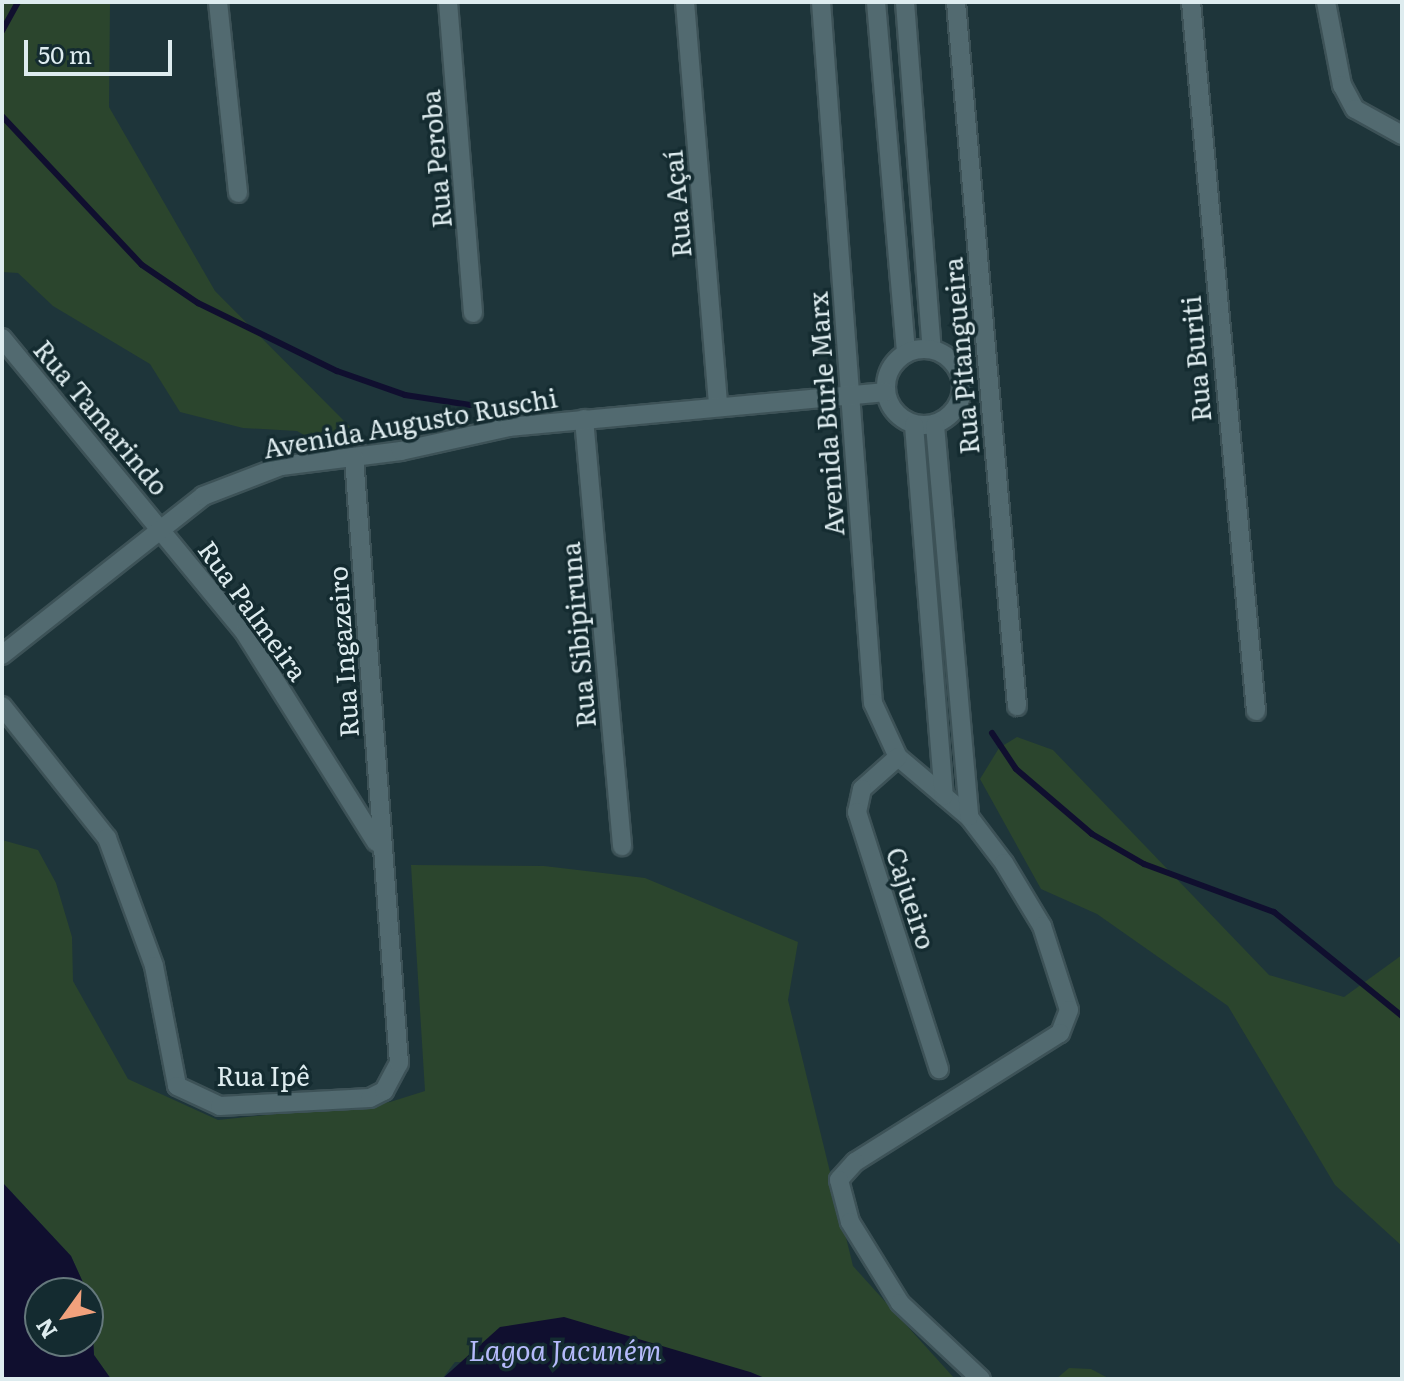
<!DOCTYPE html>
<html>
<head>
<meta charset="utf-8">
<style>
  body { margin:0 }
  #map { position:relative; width:1404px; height:1381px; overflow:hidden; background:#1e353a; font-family:Literata,serif }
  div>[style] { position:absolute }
  .green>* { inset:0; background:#2b452d }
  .water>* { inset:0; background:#100f2f }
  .stream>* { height:6px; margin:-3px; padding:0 3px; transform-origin:3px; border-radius:3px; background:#100f2f }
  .roads { filter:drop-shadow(2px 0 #3d5257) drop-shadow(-2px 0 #3d5257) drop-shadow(0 2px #3d5257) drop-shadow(0 -2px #3d5257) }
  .street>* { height:18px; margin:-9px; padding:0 9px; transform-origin:9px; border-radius:9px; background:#526a70 }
  .street>.ring { margin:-9px; padding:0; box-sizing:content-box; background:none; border:18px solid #526a70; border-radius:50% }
  span { translate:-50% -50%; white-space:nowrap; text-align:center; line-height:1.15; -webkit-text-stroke:7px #142b30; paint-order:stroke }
  .street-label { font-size:26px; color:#deecef }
  .water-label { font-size:28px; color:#b5bafb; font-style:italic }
  .frame { position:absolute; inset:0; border:4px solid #deecef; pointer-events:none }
  .north { position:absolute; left:24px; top:1277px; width:80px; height:80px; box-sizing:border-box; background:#142b30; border:2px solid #65787c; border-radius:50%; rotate:237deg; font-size:22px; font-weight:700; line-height:32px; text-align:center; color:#deecef }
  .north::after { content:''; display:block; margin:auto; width:28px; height:36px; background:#f1a17c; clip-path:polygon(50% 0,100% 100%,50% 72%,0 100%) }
  .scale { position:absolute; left:24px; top:40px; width:148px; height:36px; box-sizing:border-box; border:4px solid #deecef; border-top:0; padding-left:10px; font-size:24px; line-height:28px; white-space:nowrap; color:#deecef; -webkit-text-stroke:6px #142b30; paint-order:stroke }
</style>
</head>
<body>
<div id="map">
  <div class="green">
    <div style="clip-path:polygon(2px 2px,110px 2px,109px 107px,215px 291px,359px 436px,338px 454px,297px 431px,243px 428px,180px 412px,150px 364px,53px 306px,18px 273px,2px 272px)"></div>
    <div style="clip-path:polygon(1017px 737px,1053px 750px,1269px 975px,1344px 997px,1402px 955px,1402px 1246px,1335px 1185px,1228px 1006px,1097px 914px,1041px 889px,980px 779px,999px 748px)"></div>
    <div style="clip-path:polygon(2px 840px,38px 850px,56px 883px,72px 937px,73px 981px,128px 1079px,218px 1120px,390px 1102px,425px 1091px,411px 865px,544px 866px,645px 878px,798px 942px,788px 1000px,853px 1266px,955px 1379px,767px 1379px,750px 1372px,455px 1362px,442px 1379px,111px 1379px,94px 1355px,91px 1300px,71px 1256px,2px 1182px)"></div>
    <div style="clip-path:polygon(1069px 1368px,1091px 1369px,1110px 1379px,1056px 1379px)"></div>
  </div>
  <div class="water">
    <div style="clip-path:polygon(evenodd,2px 1182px,71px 1256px,91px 1300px,94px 1355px,111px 1379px,2px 1379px,2px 1182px,40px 1293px,88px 1293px,88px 1341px,40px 1341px,40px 1293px)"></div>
    <div style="clip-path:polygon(564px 1317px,750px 1372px,767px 1379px,442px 1379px,500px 1327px)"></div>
  </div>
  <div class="stream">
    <div style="left:2px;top:31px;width:33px;rotate:-61deg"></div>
    <div style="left:2px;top:116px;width:204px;rotate:46.8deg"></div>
    <div style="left:142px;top:265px;width:68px;rotate:34.2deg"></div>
    <div style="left:198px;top:303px;width:155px;rotate:26.1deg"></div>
    <div style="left:337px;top:371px;width:72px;rotate:19.4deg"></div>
    <div style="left:405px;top:395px;width:66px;rotate:8.7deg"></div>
    <div style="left:992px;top:733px;width:43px;rotate:56.3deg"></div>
    <div style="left:1016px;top:769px;width:100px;rotate:40.5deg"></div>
    <div style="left:1092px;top:834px;width:60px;rotate:30deg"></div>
    <div style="left:1144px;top:864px;width:139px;rotate:20.3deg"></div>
    <div style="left:1274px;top:912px;width:165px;rotate:39.1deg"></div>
  </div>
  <div class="roads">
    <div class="street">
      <div style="left:218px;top:2px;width:192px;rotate:84deg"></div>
      <div style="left:448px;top:2px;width:312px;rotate:85.4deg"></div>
      <div style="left:685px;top:2px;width:402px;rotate:85.3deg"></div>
      <div style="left:821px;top:2px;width:703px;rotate:85.76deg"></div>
      <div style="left:873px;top:703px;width:60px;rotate:65.2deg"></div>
      <div style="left:898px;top:757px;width:93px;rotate:40.2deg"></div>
      <div style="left:969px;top:817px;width:58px;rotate:52.7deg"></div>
      <div style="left:1004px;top:863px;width:74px;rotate:58.9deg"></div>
      <div style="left:1042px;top:926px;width:88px;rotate:72.2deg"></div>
      <div style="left:1069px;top:1010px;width:25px;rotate:111deg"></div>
      <div style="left:1060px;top:1033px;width:242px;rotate:147.8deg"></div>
      <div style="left:855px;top:1162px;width:24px;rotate:132deg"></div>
      <div style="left:839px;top:1180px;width:43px;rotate:75.3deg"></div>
      <div style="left:850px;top:1222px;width:95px;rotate:58.3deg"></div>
      <div style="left:900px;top:1303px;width:111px;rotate:43.2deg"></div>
      <div style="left:876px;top:2px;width:352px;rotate:85.1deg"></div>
      <div style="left:905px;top:2px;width:348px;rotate:85.6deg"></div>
      <div style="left:956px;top:2px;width:707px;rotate:85.05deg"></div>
      <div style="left:1191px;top:2px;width:712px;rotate:84.76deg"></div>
      <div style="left:1326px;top:2px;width:85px;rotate:79.1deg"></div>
      <div style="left:1342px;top:85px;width:27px;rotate:62deg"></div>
      <div style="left:1355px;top:109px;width:54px;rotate:29deg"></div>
      <div style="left:2px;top:338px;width:382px;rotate:50.5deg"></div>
      <div style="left:245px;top:633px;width:247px;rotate:57.9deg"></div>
      <div class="ring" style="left:886px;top:349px;width:58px;height:58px"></div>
      <div style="left:584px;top:419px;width:429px;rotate:84.9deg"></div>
      <div style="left:914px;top:425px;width:372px;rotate:85.4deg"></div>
      <div style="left:935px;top:425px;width:393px;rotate:85deg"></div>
      <div style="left:2px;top:655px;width:256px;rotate:-38.3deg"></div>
      <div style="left:203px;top:496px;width:84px;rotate:-21deg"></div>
      <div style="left:281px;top:466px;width:121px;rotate:-7.1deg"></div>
      <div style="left:401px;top:451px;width:111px;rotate:-12.5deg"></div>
      <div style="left:509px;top:427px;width:378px;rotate:-5.3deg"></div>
      <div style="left:2px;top:706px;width:169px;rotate:51.5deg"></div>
      <div style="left:107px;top:838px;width:136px;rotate:69.8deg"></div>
      <div style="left:154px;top:966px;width:122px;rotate:79.1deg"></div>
      <div style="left:177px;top:1086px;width:47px;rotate:24.9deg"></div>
      <div style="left:220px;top:1106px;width:150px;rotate:-3.1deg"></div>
      <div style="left:370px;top:1098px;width:16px;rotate:-27deg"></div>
      <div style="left:384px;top:1091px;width:32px;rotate:-62deg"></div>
      <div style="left:399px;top:1063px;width:608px;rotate:-94.25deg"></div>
      <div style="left:898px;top:757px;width:48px;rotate:138.4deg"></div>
      <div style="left:862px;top:789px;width:24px;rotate:102deg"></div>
      <div style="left:857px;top:812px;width:270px;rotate:72.3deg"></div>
    </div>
  </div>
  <div class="street-label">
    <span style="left:435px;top:159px;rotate:-95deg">Rua Peroba</span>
    <span style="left:676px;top:204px;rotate:-95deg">Rua Açaí</span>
    <span style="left:960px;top:356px;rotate:-95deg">Rua Pitangueira</span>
    <span style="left:1195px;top:359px;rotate:-95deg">Rua Buriti</span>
    <span style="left:825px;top:414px;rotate:-94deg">Avenida Burle Marx</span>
    <span style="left:102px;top:417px;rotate:50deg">Rua Tamarindo</span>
    <span style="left:410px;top:422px;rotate:-10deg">Avenida Augusto Ruschi</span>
    <span style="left:254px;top:610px;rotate:54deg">Rua Palmeira</span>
    <span style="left:577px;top:635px;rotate:-95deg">Rua Sibipiruna</span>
    <span style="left:342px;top:652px;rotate:-94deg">Rua Ingazeiro</span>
    <span style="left:912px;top:898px;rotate:72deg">Cajueiro</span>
    <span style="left:263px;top:1075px">Rua Ipê</span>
  </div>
  <div class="water-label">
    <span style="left:565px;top:1349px">Lagoa Jacuném</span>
  </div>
  <div class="frame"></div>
  <div class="north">N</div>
  <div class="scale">50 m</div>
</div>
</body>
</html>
